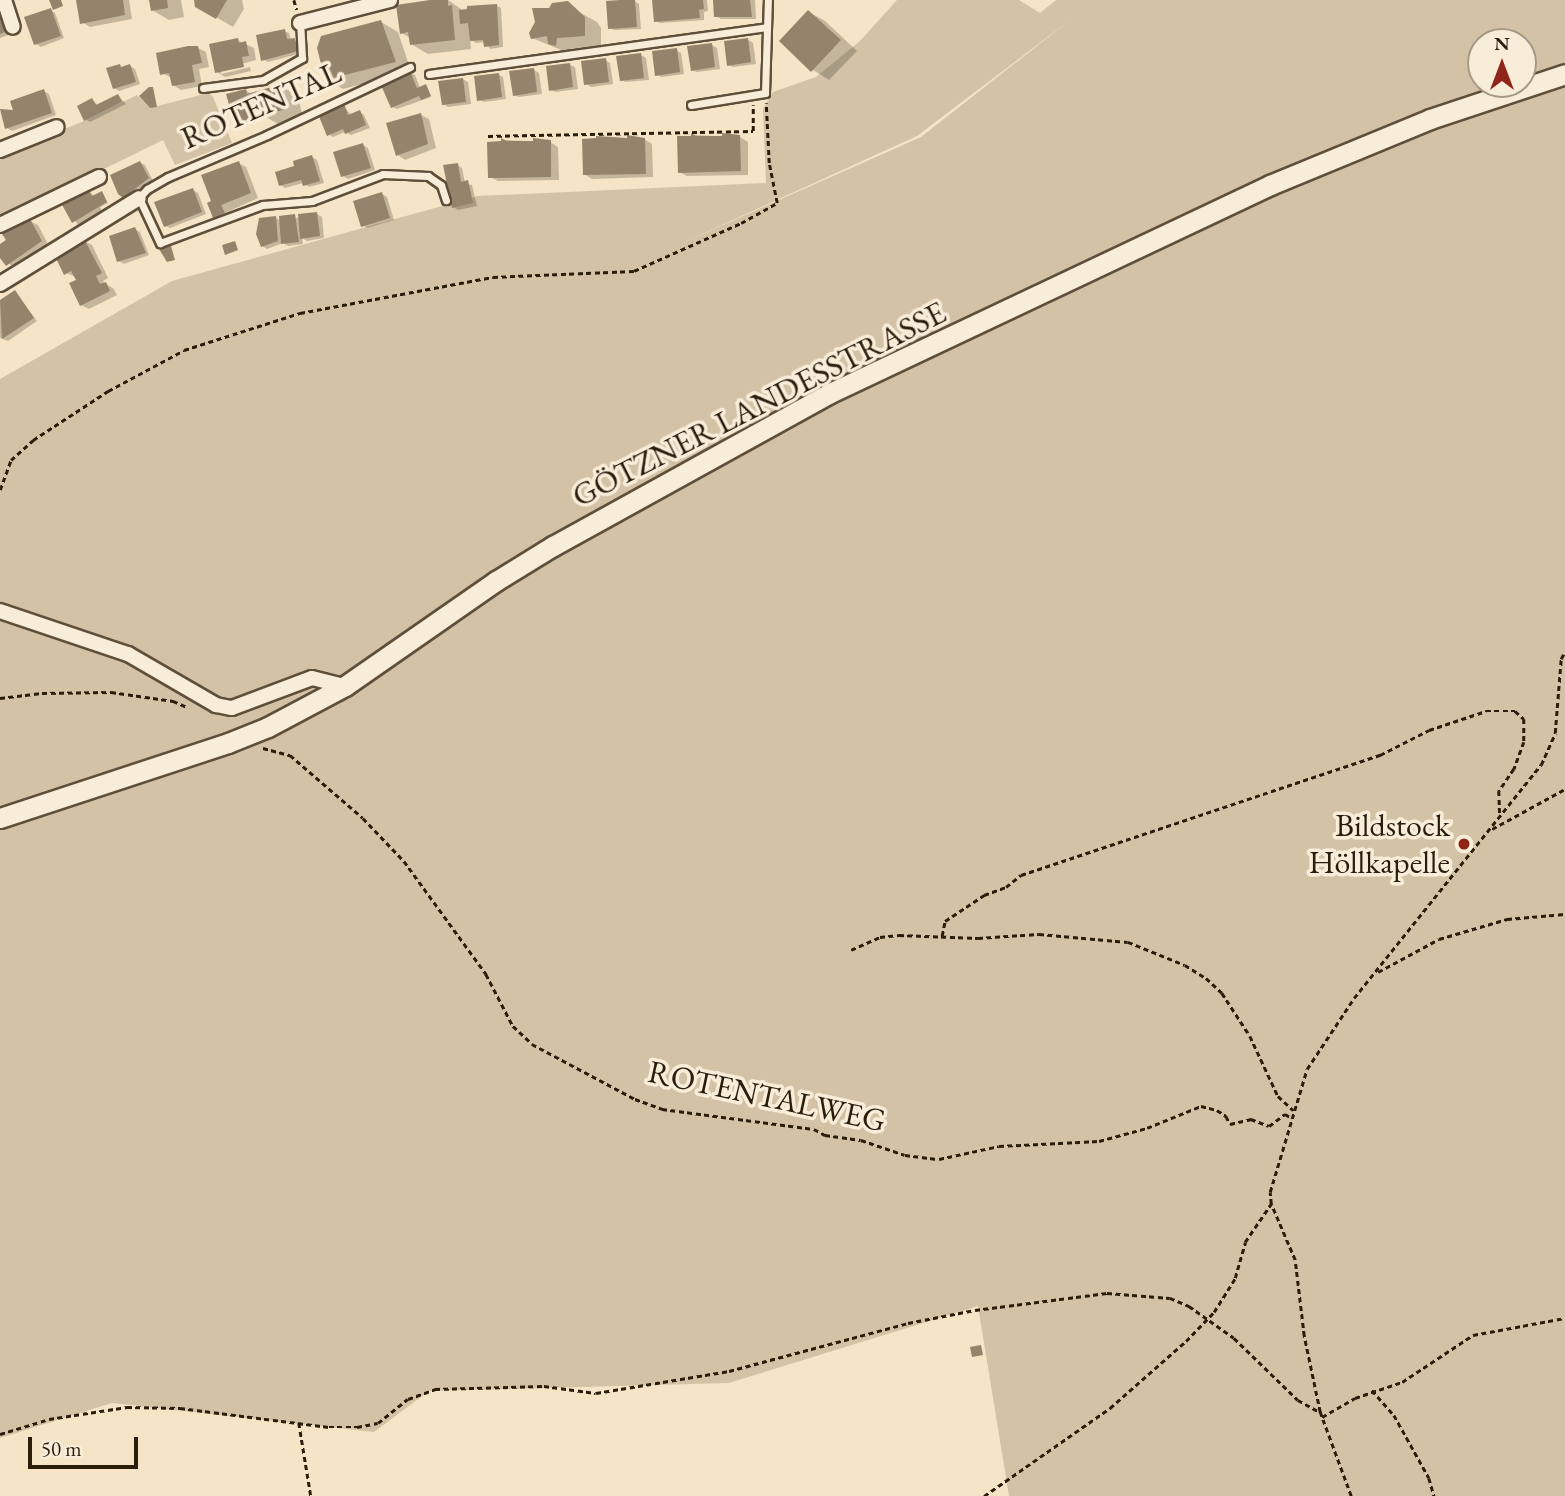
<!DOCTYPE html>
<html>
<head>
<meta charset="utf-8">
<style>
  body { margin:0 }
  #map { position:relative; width:1565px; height:1496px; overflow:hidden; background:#f5e4c5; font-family:"EB Garamond",serif }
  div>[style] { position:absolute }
  .green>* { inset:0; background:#d3c2a6 }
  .shadow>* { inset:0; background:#0003 }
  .building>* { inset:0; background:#94846c }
  .path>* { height:2.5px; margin-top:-1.25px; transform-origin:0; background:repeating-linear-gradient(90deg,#2b1d0c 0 5px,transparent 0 8.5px) }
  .roads { filter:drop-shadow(2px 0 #5e4f3a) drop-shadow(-2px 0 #5e4f3a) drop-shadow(0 2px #5e4f3a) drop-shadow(0 -2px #5e4f3a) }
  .lane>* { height:7px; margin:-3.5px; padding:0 3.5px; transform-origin:3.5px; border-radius:3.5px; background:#f8edd9 }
  .street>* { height:14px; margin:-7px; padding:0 7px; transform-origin:7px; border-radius:7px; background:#f8edd9 }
  .secondary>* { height:19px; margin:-9.5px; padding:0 9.5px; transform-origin:9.5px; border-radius:9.5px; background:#f8edd9 }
  .dots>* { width:19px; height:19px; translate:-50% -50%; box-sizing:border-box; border:4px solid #f8edd9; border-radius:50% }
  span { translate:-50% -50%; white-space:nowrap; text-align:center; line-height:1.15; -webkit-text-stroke:7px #f8edd9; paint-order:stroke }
  .street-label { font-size:32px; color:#2b1d0c }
  .poi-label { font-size:32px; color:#2b1d0c }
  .right { translate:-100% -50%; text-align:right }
  .north { position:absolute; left:1467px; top:28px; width:70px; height:70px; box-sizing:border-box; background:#f8edd9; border:2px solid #a69a87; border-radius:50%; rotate:0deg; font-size:19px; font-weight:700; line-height:28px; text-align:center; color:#2b1d0c }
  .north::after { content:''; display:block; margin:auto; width:24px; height:32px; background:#8f2418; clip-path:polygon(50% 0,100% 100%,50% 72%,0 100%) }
  .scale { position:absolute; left:28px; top:1437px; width:110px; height:32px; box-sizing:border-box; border:4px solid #2b1d0c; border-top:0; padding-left:9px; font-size:21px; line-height:24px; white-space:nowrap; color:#2b1d0c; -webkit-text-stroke:5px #f8edd9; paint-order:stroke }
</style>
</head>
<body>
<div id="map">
  <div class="green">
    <div style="clip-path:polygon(evenodd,897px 0,1019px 0,1040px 13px,1056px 0,1565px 0,1565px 1496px,1009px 1496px,978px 1306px,729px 1383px,429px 1391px,374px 1432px,112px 1403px,0 1438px,0 379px,172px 281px,478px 196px,766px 183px,763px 109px,773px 92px,816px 77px,860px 41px,897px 0,1070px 20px,921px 137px,680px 244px,917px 136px,1070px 20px,897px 0,1481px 42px,1523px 42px,1523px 84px,1481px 84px,1481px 42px)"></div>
    <div style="clip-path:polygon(208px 93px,213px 97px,232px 143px,175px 165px,163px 140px,0 220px,0 155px,84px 121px,137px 95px,150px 108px)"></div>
  </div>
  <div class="shadow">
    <div style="clip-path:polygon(78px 0,129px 0,132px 19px,90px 27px,82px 22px)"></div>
    <div style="clip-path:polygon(151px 0,181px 0,184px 17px,169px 20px,152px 10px)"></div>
    <div style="clip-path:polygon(197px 0,242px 0,244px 9px,233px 27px,197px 6px)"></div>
    <div style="clip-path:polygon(442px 0,448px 0,464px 11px,496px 5px,501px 8px,503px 47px,490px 49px,485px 42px,476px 43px,470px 39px,471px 49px,428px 54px,411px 44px,411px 38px,401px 33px)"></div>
    <div style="clip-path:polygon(654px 0,707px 0,708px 11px,704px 12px,704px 20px,660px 23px,655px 20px)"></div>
    <div style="clip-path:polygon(715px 0,755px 0,756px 19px,721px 19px,716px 16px)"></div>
    <div style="clip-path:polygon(634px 1px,639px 4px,641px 29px,614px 30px,610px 28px)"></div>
    <div style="clip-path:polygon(570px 7px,597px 22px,601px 28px,601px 45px,570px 49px,571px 54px,532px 38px)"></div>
    <div style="clip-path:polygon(50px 10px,55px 13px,64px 38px,41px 47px,36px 44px)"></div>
    <div style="clip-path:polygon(809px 12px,825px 21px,857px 51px,829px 80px,813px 70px,781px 41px)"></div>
    <div style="clip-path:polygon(0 18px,14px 33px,0 38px)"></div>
    <div style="clip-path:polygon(381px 22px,398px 32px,411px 71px,408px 72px,415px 75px,420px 88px,427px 87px,431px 97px,397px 109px,392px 107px,403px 73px,343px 89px,327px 79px)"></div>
    <div style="clip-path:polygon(284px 31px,289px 33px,291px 40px,299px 42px,302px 53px,268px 62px,263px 59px)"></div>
    <div style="clip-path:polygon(237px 40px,254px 48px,256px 60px,221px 70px,221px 74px,250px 67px,251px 71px,225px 77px,217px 72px)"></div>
    <div style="clip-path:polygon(748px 40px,753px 43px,756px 64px,733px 67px,728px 65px)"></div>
    <div style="clip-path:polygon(712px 45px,717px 48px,720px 69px,697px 72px,692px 70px)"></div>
    <div style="clip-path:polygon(198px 48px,206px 52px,209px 67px,199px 69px,202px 86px,181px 90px,173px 85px,172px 78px,162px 73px)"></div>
    <div style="clip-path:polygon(676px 50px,681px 53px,684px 74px,662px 77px,657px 75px)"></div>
    <div style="clip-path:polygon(641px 55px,646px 58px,649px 80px,626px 82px,621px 80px)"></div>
    <div style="clip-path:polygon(605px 60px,610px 63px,613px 84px,591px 87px,586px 84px)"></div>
    <div style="clip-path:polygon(570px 65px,575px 67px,578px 89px,555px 92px,550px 89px)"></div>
    <div style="clip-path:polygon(130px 66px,135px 69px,140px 84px,119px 91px,114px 88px)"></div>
    <div style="clip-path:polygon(534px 70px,539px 73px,542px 94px,519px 97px,514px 95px)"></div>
    <div style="clip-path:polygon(499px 75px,503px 77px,506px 99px,484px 102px,479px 100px)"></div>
    <div style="clip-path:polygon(463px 79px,468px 82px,471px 104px,448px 107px,443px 104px)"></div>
    <div style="clip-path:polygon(281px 86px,298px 96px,303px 118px,278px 124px,261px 114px,260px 109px,255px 110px,257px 121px,240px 125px,235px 122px,245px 90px,250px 93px)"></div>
    <div style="clip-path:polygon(44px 91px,49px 94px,56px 115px,12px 131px,7px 128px,1px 111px,11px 112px)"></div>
    <div style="clip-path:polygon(118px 95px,126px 104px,90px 122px,85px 119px,92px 100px,98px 105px)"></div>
    <div style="clip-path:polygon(343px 105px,351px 115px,360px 112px,364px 115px,370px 128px,351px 135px,345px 132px,333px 137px,328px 134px)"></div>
    <div style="clip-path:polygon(421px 115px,429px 119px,436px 148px,405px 160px,398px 155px)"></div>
    <div style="clip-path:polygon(692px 135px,740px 137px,748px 142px,748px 175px,687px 176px,679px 172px)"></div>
    <div style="clip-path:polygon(644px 139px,652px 144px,653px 177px,592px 179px,584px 174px,597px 140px)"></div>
    <div style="clip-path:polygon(503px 140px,550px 142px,558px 147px,559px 180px,498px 181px,490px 177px)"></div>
    <div style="clip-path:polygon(363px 145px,368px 148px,375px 170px,348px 179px,343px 176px)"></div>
    <div style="clip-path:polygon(312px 157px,317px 160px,324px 183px,309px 187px,303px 183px,285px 188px,280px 185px,297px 167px)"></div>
    <div style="clip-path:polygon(140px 163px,145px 165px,153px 181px,129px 199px,119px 193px)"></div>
    <div style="clip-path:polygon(238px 163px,246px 167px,258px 198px,216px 217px)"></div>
    <div style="clip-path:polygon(457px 165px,462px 168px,465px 183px,472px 185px,477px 206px,458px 210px,453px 207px)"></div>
    <div style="clip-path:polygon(87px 189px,94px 196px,103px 194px,108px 203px,100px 207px,103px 212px,78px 225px,63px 202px)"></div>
    <div style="clip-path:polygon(193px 190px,198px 193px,206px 214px,170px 228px,165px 226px)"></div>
    <div style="clip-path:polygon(382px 194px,387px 197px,394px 220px,367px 228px,363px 225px)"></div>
    <div style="clip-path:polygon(317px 214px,322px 217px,324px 238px,307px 241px,302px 238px,303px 244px,288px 246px,283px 243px,267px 249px,262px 246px,276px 218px,281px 221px)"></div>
    <div style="clip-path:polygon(30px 221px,38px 225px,49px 246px,15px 269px,0 255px,0 246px)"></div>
    <div style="clip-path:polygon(135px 229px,140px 232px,149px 255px,124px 264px,119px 261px)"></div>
    <div style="clip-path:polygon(84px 241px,92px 245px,108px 278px,103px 281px,105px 284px,113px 288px,117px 295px,89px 309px,81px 305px,76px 277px,66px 273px)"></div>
    <div style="clip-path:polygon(15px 292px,37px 321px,8px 341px,0 338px,0 302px)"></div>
  </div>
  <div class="building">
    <div style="clip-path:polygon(49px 0,61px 0,63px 6px,53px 10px)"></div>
    <div style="clip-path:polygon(76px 0,123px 0,125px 15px,80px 24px)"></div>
    <div style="clip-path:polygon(149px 0,167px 0,168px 8px,151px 11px)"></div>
    <div style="clip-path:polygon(194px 0,227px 0,216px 19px,195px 7px)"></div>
    <div style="clip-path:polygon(430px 0,448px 0,448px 6px,452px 5px,455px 40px,410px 45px,408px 32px,400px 34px,396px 5px)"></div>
    <div style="clip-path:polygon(620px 0,635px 0,637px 27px,608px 29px,606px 1px)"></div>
    <div style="clip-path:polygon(652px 0,703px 0,704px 9px,699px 10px,700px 18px,654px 22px)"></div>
    <div style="clip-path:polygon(713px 0,750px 0,752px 17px,714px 17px)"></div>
    <div style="clip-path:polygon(568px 1px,585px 17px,585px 36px,557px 38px,556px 46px,548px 44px,547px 36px,531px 39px,529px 33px,535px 22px,532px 8px,549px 8px,552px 3px)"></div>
    <div style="clip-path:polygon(497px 4px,499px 45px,484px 47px,483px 40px,470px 41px,468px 23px,460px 24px,459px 10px,467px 9px,467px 6px)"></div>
    <div style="clip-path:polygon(51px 8px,61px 36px,34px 45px,24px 17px)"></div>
    <div style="clip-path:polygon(808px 10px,841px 40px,811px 72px,779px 41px)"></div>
    <div style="clip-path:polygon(5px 15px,10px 30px,0 34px,0 17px)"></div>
    <div style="clip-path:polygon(381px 20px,396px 62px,325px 80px,317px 48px,321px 36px)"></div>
    <div style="clip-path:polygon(285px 29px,287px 39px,295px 38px,298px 51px,261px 61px,256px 35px)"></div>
    <div style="clip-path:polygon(238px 38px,239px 43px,246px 41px,249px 56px,242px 57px,244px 67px,215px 73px,209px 44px)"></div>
    <div style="clip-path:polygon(748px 38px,751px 62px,727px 66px,724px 41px)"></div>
    <div style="clip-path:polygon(712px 43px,715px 67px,691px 71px,687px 46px)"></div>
    <div style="clip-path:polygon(188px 46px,198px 46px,202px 63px,192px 65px,195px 82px,172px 86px,169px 73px,160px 75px,156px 53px)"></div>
    <div style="clip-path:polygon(677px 48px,680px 72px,655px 76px,652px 51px)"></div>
    <div style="clip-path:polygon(641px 53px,644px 78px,620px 81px,616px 56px)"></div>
    <div style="clip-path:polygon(606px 58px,609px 82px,584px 85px,581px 61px)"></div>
    <div style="clip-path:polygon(570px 63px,573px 87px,549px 91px,546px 66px)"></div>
    <div style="clip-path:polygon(120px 64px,121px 67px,130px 64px,136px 82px,113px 89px,106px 68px)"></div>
    <div style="clip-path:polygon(534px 68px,537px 92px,513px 96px,509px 71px)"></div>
    <div style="clip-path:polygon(410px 71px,417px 88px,426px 84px,431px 96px,421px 100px,419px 96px,391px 108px,380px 83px)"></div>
    <div style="clip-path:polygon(499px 73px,502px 97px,477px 101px,474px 76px)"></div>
    <div style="clip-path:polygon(463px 78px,466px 102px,442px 105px,438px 81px)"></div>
    <div style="clip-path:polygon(282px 84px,287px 109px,259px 116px,257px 106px,251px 108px,253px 118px,234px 123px,226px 94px,246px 89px,247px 94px)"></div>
    <div style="clip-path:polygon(149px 87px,153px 87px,157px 107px,150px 108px,139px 96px)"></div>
    <div style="clip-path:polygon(44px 89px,52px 113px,5px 129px,0 109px,13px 110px,10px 101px)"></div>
    <div style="clip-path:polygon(118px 94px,122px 102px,84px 121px,77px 106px,92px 98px,96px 105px)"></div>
    <div style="clip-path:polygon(344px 103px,348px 115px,360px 110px,366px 125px,345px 134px,343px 129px,327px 136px,318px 114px)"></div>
    <div style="clip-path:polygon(421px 113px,428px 144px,396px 156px,386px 123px)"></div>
    <div style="clip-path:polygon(691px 133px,696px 136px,722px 136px,722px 133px,740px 135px,741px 171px,678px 173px,677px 136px,691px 136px)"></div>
    <div style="clip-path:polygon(627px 135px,645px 138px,646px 174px,583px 175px,582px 139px,596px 138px,596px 136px,627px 138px)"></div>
    <div style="clip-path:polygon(501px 138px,507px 141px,533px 141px,533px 138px,551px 140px,551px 177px,488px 178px,487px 142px,501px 141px)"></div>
    <div style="clip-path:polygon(363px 143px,371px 168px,341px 177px,333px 152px)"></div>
    <div style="clip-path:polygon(312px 155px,320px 181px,303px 186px,301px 180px,279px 186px,275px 172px,294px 166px,293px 161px)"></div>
    <div style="clip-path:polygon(140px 161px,149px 178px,123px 198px,118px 194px,110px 175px)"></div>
    <div style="clip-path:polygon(239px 161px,251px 193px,221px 205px,225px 213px,213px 218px,207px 203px,211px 201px,201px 175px)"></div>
    <div style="clip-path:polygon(458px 163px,461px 182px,468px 180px,473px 203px,452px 208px,443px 165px)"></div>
    <div style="clip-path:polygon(87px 187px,92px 196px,102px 191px,107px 202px,72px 223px,60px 201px)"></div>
    <div style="clip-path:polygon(193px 188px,202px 212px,164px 227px,154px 202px)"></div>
    <div style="clip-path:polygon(382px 192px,390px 218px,361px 227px,353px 201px)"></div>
    <div style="clip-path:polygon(317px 212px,320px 236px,300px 239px,298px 214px)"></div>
    <div style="clip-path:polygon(295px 214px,299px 242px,281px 244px,279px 216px)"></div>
    <div style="clip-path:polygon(276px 216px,278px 241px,261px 247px,256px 234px,259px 218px)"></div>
    <div style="clip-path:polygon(30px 219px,42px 241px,6px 266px,0 258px,0 244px,6px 240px,2px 234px)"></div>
    <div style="clip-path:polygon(135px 227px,146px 253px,117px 262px,109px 236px)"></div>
    <div style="clip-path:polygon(84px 239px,102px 273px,96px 276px,100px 284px,106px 282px,110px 291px,80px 306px,69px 283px,76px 280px,71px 271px,64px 275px,54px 254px)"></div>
    <div style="clip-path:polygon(235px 241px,238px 250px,225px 255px,222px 245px)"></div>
    <div style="clip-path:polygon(171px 246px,175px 260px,167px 262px,159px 249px)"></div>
    <div style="clip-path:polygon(15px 290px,34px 318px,2px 339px,0 300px)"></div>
    <div style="clip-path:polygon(981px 1345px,983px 1355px,972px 1357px,970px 1347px)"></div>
  </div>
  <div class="path">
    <div style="left:294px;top:0;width:10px;rotate:73deg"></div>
    <div style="left:488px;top:136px;width:265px;rotate:-1.1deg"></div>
    <div style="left:753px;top:131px;width:26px;rotate:-90deg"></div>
    <div style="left:0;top:490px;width:32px;rotate:-70deg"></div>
    <div style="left:11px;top:460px;width:30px;rotate:-42deg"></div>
    <div style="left:33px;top:440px;width:90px;rotate:-33.2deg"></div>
    <div style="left:108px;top:391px;width:86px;rotate:-28.3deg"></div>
    <div style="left:184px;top:350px;width:122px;rotate:-17.7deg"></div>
    <div style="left:300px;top:313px;width:196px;rotate:-10.6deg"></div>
    <div style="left:493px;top:277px;width:141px;rotate:-2.4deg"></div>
    <div style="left:634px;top:271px;width:117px;rotate:-24.2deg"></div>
    <div style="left:741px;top:223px;width:41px;rotate:-29.1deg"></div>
    <div style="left:777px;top:203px;width:41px;rotate:-101.3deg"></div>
    <div style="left:769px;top:163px;width:60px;rotate:-92.9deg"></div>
    <div style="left:0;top:698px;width:42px;rotate:-6.8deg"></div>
    <div style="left:42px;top:693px;width:69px;rotate:-0.8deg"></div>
    <div style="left:111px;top:692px;width:63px;rotate:8.3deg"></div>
    <div style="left:173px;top:701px;width:15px;rotate:23deg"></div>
    <div style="left:263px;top:748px;width:28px;rotate:15deg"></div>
    <div style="left:290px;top:755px;width:96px;rotate:40.8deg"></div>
    <div style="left:363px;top:818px;width:59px;rotate:46.4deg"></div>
    <div style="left:404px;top:861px;width:140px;rotate:54deg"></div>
    <div style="left:486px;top:974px;width:59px;rotate:62.6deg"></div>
    <div style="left:513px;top:1026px;width:26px;rotate:43deg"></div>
    <div style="left:532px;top:1044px;width:117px;rotate:28.1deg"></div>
    <div style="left:635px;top:1099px;width:29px;rotate:20deg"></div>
    <div style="left:662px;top:1109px;width:153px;rotate:7.5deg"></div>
    <div style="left:814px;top:1129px;width:13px;rotate:29deg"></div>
    <div style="left:825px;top:1135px;width:36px;rotate:8deg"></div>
    <div style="left:861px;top:1140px;width:46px;rotate:18.8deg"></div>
    <div style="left:905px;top:1155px;width:34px;rotate:7deg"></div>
    <div style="left:939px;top:1159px;width:61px;rotate:-12.2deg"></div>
    <div style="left:999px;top:1146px;width:100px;rotate:-2.9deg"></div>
    <div style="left:1099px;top:1141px;width:50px;rotate:-15.2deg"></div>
    <div style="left:1147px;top:1128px;width:58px;rotate:-22.2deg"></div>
    <div style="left:1201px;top:1106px;width:16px;rotate:14deg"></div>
    <div style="left:1217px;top:1110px;width:11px;rotate:34deg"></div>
    <div style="left:1226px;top:1116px;width:9px;rotate:63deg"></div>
    <div style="left:1230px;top:1124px;width:22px;rotate:-13deg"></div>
    <div style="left:1251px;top:1119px;width:19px;rotate:21deg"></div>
    <div style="left:1269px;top:1126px;width:20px;rotate:-37deg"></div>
    <div style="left:1285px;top:1114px;width:8px;rotate:30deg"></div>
    <div style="left:1492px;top:829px;width:83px;rotate:-28.7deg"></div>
    <div style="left:942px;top:936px;width:15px;rotate:-79deg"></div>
    <div style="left:945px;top:921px;width:47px;rotate:-33.7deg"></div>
    <div style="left:984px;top:895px;width:23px;rotate:-20deg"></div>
    <div style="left:1006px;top:887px;width:19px;rotate:-39deg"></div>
    <div style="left:1021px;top:875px;width:379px;rotate:-18.5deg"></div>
    <div style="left:1380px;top:755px;width:55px;rotate:-27deg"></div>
    <div style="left:1429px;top:730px;width:60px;rotate:-18.4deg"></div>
    <div style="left:1486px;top:711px;width:29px"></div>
    <div style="left:1515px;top:711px;width:12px;rotate:42deg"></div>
    <div style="left:1524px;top:719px;width:23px;rotate:90deg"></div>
    <div style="left:1524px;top:742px;width:29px;rotate:110deg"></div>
    <div style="left:1514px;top:769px;width:27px;rotate:124deg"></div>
    <div style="left:1499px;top:791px;width:23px;rotate:88deg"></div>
    <div style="left:851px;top:950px;width:32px;rotate:-24deg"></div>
    <div style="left:880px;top:937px;width:19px;rotate:-6deg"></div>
    <div style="left:899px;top:935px;width:79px;rotate:2.2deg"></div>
    <div style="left:978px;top:938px;width:61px;rotate:-3.8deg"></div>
    <div style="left:1039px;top:934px;width:89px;rotate:5.1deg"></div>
    <div style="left:1128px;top:942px;width:61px;rotate:22deg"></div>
    <div style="left:1185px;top:965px;width:25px;rotate:32deg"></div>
    <div style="left:1206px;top:978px;width:22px;rotate:43deg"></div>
    <div style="left:1222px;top:993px;width:51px;rotate:56.9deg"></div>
    <div style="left:1250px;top:1036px;width:66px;rotate:65deg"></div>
    <div style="left:1278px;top:1096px;width:21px;rotate:43deg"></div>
    <div style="left:1378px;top:972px;width:69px;rotate:-28.4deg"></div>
    <div style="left:1439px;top:939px;width:71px;rotate:-16.4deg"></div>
    <div style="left:1507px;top:919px;width:58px;rotate:-4.9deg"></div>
    <div style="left:1372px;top:1390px;width:33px;rotate:49deg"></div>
    <div style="left:1394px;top:1415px;width:72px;rotate:60.9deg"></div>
    <div style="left:1429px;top:1478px;width:19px;rotate:74deg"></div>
    <div style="left:1322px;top:1417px;width:38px;rotate:-30deg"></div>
    <div style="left:1355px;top:1398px;width:50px;rotate:-18.8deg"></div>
    <div style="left:1402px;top:1382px;width:85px;rotate:-33.5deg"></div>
    <div style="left:1473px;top:1335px;width:94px;rotate:-10.5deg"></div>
    <div style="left:299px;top:1423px;width:74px;rotate:80.7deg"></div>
    <div style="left:0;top:1434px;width:51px;rotate:-17deg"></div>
    <div style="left:49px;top:1419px;width:79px;rotate:-8.7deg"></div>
    <div style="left:127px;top:1407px;width:53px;rotate:1.1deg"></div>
    <div style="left:180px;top:1408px;width:150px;rotate:7.3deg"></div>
    <div style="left:329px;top:1427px;width:28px"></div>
    <div style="left:357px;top:1427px;width:21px;rotate:-11deg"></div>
    <div style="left:378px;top:1423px;width:38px;rotate:-39deg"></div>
    <div style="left:408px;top:1399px;width:29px;rotate:-20deg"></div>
    <div style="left:435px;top:1389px;width:109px;rotate:-1.6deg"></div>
    <div style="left:544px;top:1386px;width:52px;rotate:7.7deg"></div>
    <div style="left:596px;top:1393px;width:135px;rotate:-9.4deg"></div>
    <div style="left:729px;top:1371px;width:185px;rotate:-15deg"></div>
    <div style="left:908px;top:1323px;width:68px;rotate:-11deg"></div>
    <div style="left:975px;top:1310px;width:133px;rotate:-7.3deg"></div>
    <div style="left:1107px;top:1293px;width:63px;rotate:4.5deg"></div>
    <div style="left:1170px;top:1298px;width:21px;rotate:23deg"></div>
    <div style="left:1189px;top:1306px;width:55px;rotate:35.4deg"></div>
    <div style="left:1234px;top:1338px;width:89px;rotate:44.1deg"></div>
    <div style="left:1298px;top:1400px;width:25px;rotate:29deg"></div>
    <div style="left:984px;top:1496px;width:154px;rotate:-34.9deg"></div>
    <div style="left:1110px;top:1408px;width:101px;rotate:-41.4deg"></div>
    <div style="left:1186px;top:1341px;width:40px;rotate:-46deg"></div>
    <div style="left:1214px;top:1312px;width:40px;rotate:-58deg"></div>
    <div style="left:1235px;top:1278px;width:37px;rotate:-74deg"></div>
    <div style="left:1245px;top:1242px;width:46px;rotate:-55.6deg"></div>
    <div style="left:1351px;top:1496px;width:90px;rotate:-110.3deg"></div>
    <div style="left:1320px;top:1412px;width:78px;rotate:-101.9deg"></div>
    <div style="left:1304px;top:1336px;width:77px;rotate:-96.8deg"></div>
    <div style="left:1295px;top:1260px;width:61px;rotate:-113.2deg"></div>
    <div style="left:1271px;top:1204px;width:12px;rotate:-95deg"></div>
    <div style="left:1270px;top:1192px;width:128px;rotate:-73.3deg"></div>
    <div style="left:1307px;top:1069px;width:85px;rotate:-56.5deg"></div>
    <div style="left:1354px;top:998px;width:299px;rotate:-51.3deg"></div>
    <div style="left:1541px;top:765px;width:35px;rotate:-66deg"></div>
    <div style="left:1555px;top:733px;width:74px;rotate:-85.4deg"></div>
    <div style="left:1561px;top:659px;width:9px;rotate:-63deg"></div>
  </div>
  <div class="roads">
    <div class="lane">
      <div style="left:410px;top:67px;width:158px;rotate:154.6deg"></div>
      <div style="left:267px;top:135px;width:108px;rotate:157deg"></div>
      <div style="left:168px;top:177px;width:24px;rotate:150deg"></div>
      <div style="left:147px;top:189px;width:12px;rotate:132deg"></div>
      <div style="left:139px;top:198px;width:50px;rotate:65deg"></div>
      <div style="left:160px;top:243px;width:110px;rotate:-20.3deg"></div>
      <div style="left:263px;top:205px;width:49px;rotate:-4.7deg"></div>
      <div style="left:312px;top:201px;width:76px;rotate:-20.8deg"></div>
      <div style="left:383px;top:174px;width:45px;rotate:2.5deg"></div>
      <div style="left:428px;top:176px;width:16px;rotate:35deg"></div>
      <div style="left:441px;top:185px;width:16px;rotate:72deg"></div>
      <div style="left:429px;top:74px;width:341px;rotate:-7.9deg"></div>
      <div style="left:203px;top:88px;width:61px;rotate:-7.6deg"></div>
      <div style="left:263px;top:80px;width:45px;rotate:-29.4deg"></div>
      <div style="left:302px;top:58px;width:35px;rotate:-93deg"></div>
      <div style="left:691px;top:105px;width:75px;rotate:-9.2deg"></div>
      <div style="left:765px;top:93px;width:93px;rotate:-88.2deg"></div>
    </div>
    <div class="street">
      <div style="left:4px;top:0;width:28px;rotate:72deg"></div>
      <div style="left:300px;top:23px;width:93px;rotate:-14.3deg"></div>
      <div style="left:0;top:150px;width:61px;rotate:-22deg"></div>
      <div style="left:0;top:225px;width:110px;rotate:-25.9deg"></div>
      <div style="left:0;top:284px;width:163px;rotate:-31.7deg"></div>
      <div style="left:0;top:611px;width:135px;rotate:18.6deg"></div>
      <div style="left:128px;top:654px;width:102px;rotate:30.1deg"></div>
      <div style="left:216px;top:705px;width:16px;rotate:11deg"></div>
      <div style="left:232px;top:708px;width:85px;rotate:-20.6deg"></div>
      <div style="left:312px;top:678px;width:34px;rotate:14deg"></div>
    </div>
    <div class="secondary">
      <div style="left:0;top:818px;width:240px;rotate:-18.2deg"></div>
      <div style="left:228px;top:743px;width:43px;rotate:-21.8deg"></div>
      <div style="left:268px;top:727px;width:87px;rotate:-28deg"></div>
      <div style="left:345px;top:686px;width:184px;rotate:-34.8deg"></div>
      <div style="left:496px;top:581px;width:67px;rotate:-31.6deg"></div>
      <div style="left:553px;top:546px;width:316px;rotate:-28.9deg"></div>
      <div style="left:830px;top:393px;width:487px;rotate:-25.3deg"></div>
      <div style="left:1270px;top:185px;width:173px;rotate:-22.4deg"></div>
      <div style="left:1430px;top:119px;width:142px;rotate:-18.4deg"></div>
    </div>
  </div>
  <div class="dots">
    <div style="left:1464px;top:844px;background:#8f2418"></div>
  </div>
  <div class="street-label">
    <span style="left:261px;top:105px;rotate:-24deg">ROTENTAL</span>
    <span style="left:759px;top:404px;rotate:-27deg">GÖTZNER LANDESSTRASSE</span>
    <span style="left:767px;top:1096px;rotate:12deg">ROTENTALWEG</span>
  </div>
  <div class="poi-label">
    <span class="right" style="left:1450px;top:844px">Bildstock<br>Höllkapelle</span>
  </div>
  <div class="north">N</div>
  <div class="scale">50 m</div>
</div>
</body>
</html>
